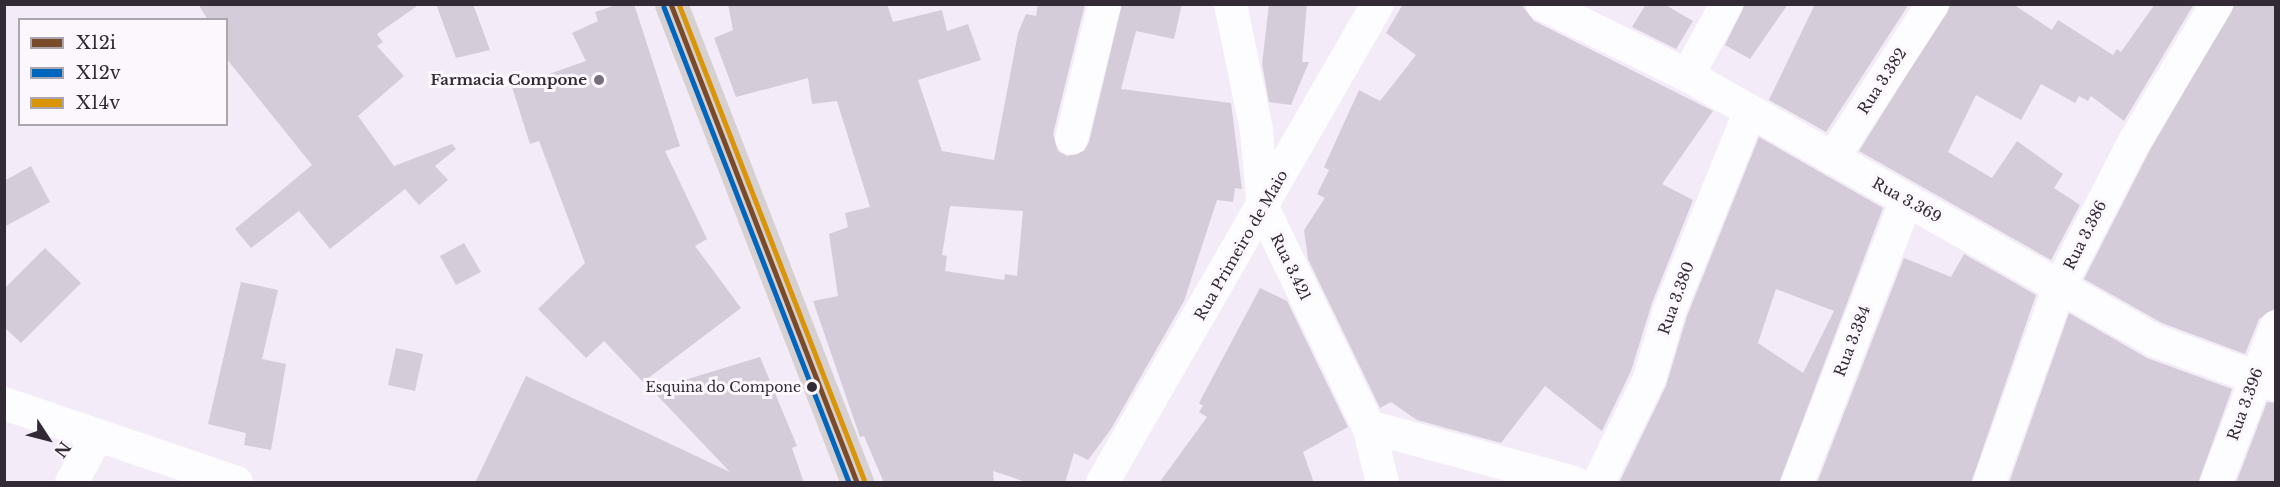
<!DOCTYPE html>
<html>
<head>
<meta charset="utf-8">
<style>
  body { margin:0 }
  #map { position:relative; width:2280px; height:487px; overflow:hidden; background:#f3ebf7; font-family:"Libre Baskerville",serif }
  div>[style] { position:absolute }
  .building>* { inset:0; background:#d5ccda }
  .minor>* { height:33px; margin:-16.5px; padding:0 16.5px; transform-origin:16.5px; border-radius:16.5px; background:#fdfcfe }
  .major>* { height:33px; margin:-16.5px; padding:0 16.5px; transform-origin:16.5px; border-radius:16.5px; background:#d7d0d1 }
  .bus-1>* { height:4.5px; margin:-2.25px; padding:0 2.25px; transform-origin:2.25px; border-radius:2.25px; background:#7a4b2a }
  .bus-2>* { height:4.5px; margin:-2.25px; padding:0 2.25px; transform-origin:2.25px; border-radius:2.25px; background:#0065bd }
  .bus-3>* { height:4.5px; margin:-2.25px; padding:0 2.25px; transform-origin:2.25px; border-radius:2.25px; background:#d99408 }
  .dots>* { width:16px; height:16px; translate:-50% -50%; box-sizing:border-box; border:3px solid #fbf7fd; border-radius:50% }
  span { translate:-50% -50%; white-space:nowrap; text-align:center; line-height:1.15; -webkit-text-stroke:6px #fbf7fd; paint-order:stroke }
  .bus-label { font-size:14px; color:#322b36 }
  .right { translate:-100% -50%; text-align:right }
  .poi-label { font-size:15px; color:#322b36; font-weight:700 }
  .street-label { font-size:15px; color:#322b36 }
  .frame { position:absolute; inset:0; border:6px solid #322b36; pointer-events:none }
  .legend { position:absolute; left:18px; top:18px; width:210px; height:108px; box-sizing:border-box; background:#fbf7fd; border:2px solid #aba5ad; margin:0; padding:8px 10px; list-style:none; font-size:18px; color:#322b36 }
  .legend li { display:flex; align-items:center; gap:12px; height:30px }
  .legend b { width:30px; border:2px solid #aba5ad }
  .north { position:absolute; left:18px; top:409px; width:60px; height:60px; -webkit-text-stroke:4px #fbf7fd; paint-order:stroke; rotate:126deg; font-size:16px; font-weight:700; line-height:24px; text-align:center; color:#322b36 }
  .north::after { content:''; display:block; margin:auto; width:21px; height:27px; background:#322b36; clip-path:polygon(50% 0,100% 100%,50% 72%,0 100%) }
</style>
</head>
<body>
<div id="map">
  <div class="building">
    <div style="clip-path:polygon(198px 4px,420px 4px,377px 34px,383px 42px,377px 46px,404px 76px,358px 116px,394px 166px,452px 144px,456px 149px,435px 166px,448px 180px,419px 205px,405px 189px,330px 249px,299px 211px,251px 248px,235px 229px,312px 165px,226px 58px,226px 20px,208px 20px)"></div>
    <div style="clip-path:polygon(436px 4px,473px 4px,490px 50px,456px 58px)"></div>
    <div style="clip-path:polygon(619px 4px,634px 4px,680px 146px,665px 151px,707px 239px,695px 246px,741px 308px,643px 382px,604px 341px,586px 358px,538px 309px,585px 263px,539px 141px,530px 144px,512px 87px,586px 61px,572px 33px,598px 21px,595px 12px)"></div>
    <div style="clip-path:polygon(evenodd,728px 4px,887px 4px,893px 22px,942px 10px,947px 31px,968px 24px,981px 60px,918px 80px,942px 151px,994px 160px,1018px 33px,1026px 14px,1036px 16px,1038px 4px,1085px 4px,1053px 134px,1058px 151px,1067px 156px,1084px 151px,1089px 142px,1122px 4px,1182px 4px,1174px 39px,1136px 31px,1121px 89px,1231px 103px,1242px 189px,1235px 188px,1233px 202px,1217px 200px,1184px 301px,1111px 429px,1088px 460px,1074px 453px,1065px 483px,1029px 483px,993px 471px,994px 483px,884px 483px,864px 436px,860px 437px,813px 301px,838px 296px,829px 234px,848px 227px,845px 213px,870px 207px,837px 101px,812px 104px,808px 78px,736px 97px,714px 38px,733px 30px,728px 4px,950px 206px,1023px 211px,1017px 276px,1005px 274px,1004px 280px,945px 271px,947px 256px,942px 255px,950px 206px)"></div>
    <div style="clip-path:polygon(1269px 4px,1307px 4px,1302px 62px,1309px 62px,1291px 105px,1269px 102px,1262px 64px)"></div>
    <div style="clip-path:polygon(1403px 4px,1521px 4px,1534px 21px,1713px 111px,1662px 184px,1693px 200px,1652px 303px,1631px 371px,1602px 431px,1545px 386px,1501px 443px,1417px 420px,1391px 402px,1380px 408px,1308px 259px,1304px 230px,1325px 198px,1317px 194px,1329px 170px,1324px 167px,1359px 90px,1380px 101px,1416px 55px,1386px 33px)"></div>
    <div style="clip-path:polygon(1646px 4px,1664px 4px,1693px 21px,1676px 49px,1632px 27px)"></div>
    <div style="clip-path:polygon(1745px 4px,1788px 4px,1750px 59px,1725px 45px)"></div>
    <div style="clip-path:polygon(1815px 4px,1909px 4px,1826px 132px,1769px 100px)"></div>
    <div style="clip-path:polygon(1951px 4px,2013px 4px,2052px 30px,2058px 20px,2113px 55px,2117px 49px,2121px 52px,2155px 4px,2194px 4px,2124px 121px,2091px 96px,2088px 101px,2079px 96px,2075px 103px,2041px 84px,2021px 120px,1976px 95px,1948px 152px,1992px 178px,2017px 141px,2063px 174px,2054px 188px,2080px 205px,2051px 260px,1859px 151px)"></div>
    <div style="clip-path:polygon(2235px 4px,2276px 4px,2276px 308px,2259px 319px,2245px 354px,2162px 323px,2084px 279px,2150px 150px)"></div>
    <div style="clip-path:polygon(evenodd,1759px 137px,1883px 208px,1779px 483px,1619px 483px,1666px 386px,1687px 316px,1759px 137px,1776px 289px,1834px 311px,1803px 373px,1758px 343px,1776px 289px)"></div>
    <div style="clip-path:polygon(31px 166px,50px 202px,4px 227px,4px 181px)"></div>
    <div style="clip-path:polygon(464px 243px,481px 272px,456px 285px,440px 256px)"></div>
    <div style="clip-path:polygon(45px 248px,81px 283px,21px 343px,4px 327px,4px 289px)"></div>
    <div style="clip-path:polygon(1964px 254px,2036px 295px,1971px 483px,1817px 483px,1904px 258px,1951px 277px)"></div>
    <div style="clip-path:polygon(241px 282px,278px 290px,262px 359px,286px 364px,271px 450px,244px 445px,246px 433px,208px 424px)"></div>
    <div style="clip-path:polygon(1260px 288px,1287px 301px,1348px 427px,1303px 452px,1314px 483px,1159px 483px,1207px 417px,1199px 412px,1203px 406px,1199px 403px)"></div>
    <div style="clip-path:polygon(2069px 313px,2147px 358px,2232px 389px,2198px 483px,2009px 483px)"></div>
    <div style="clip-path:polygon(396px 348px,423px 354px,415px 391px,388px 385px)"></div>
    <div style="clip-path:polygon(760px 357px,797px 446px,792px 448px,804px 483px,475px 483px,526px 376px,730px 472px,652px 390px)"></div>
    <div style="clip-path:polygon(2267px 402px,2276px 403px,2276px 483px,2236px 483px)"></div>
  </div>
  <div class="minor">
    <div style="left:1230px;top:4px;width:129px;rotate:78.3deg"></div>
    <div style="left:1256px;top:130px;width:79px;rotate:84.9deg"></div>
    <div style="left:1263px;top:209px;width:241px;rotate:64.2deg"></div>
    <div style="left:1368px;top:426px;width:58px;rotate:76deg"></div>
    <div style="left:1542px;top:4px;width:161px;rotate:26.1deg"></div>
    <div style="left:1687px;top:75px;width:537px;rotate:29.57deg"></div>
    <div style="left:2154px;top:340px;width:130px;rotate:20.2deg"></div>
    <div style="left:1687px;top:75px;width:81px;rotate:-61.2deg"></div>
    <div style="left:1071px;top:138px;width:138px;rotate:-76.2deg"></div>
    <div style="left:1832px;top:158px;width:184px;rotate:-57deg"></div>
    <div style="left:4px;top:403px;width:245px;rotate:18.8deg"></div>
    <div style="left:1368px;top:426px;width:213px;rotate:15.2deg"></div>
    <div style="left:71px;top:482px;width:54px;rotate:-61deg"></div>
    <div style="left:1102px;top:482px;width:551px;rotate:-60.09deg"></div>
    <div style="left:1598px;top:482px;width:116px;rotate:-63.9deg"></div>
    <div style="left:1649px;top:378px;width:71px;rotate:-73.6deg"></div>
    <div style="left:1669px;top:310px;width:214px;rotate:-68deg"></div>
    <div style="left:1797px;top:482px;width:302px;rotate:-68.9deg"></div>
    <div style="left:1989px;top:482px;width:208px;rotate:-70.3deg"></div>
    <div style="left:2059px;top:286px;width:163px;rotate:-62.7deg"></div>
    <div style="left:2134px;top:141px;width:160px;rotate:-59.1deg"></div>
    <div style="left:2216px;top:482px;width:167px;rotate:-69deg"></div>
  </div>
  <div class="major">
    <div style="left:671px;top:4px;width:513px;rotate:68.74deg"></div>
  </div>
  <div class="bus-1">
    <div style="left:671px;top:4px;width:513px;rotate:68.74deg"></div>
  </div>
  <div class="bus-2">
    <div style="left:664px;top:7px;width:510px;rotate:68.72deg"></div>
  </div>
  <div class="bus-3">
    <div style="left:679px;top:4px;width:510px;rotate:68.72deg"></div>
  </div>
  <div class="dots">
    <div style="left:599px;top:80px;background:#766e7a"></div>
    <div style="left:812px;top:387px;background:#322b36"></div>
  </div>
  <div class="bus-label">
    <span class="right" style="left:801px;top:387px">Esquina do Compone</span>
  </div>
  <div class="poi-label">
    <span class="right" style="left:587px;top:80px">Farmacia Compone</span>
  </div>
  <div class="street-label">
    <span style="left:1882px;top:81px;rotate:-57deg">Rua 3.382</span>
    <span style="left:1907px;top:200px;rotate:29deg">Rua 3.369</span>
    <span style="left:2085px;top:235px;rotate:-63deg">Rua 3.386</span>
    <span style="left:1241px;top:245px;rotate:-60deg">Rua Primeiro de Maio</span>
    <span style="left:1291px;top:267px;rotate:64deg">Rua 3.421</span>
    <span style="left:1676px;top:298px;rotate:-70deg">Rua 3.380</span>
    <span style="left:1852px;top:341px;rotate:-69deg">Rua 3.384</span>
    <span style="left:2245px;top:404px;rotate:-70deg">Rua 3.396</span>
  </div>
  <div class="frame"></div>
  <ul class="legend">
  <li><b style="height:8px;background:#7a4b2a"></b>X12i</li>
  <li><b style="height:8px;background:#0065bd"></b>X12v</li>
  <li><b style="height:8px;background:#d99408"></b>X14v</li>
  </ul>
  <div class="north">N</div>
</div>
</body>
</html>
